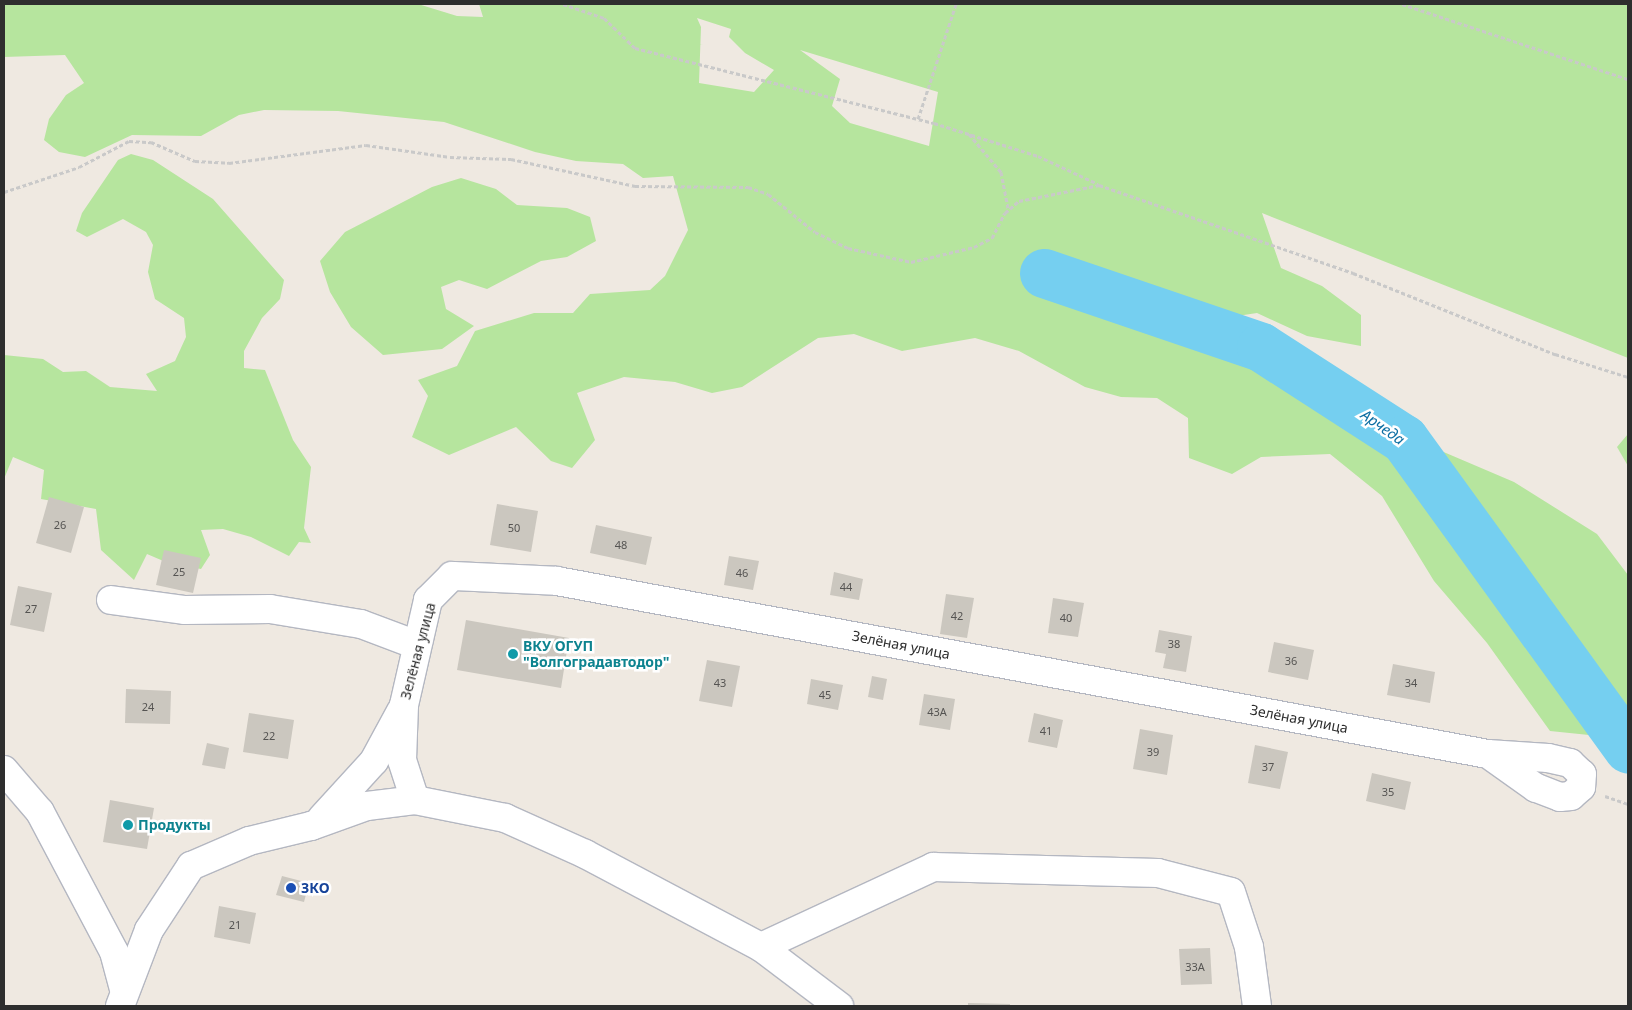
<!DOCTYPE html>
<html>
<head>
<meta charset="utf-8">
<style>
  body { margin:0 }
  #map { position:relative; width:1632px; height:1010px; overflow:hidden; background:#efe9e1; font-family:"Noto Sans",sans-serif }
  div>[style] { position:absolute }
  .green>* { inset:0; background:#b6e59e }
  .river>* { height:49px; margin:-24.5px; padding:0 24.5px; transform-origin:24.5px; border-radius:24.5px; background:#75cff0 }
  .building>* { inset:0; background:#cbc7bf }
  .path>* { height:3px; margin-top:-1.5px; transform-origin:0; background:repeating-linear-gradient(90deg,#c9c9c9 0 4px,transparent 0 6.5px) }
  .roads { filter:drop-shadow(1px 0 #b4b7c1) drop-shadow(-1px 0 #b4b7c1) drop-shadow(0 1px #b4b7c1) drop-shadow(0 -1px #b4b7c1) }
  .minor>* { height:28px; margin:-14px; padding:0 14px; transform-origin:14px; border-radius:14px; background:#fff }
  .dots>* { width:14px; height:14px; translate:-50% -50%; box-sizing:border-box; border:2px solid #fff; border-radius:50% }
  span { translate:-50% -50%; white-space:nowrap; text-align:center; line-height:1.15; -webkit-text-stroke:5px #fff; paint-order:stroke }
  .number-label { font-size:11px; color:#555452 }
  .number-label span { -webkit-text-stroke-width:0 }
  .street-label { font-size:14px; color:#2e2e2e }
  .culture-label { font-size:14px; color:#0d838f; font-weight:700 }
  .left { translate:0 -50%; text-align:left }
  .transit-label { font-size:14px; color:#164399; font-weight:700 }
  .water-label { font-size:15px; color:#0d6fa3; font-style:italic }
  .frame { position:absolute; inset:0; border:5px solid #2e2e2e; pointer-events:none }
</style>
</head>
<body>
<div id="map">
  <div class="green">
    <div style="clip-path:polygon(evenodd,4px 4px,418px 4px,457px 16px,483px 17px,479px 4px,1628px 4px,1628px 358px,1262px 213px,1281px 268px,1322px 286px,1361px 315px,1361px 346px,1307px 336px,1257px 313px,1224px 318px,1274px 341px,1306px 369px,1331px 404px,1514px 482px,1597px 534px,1628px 575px,1628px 739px,1550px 731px,1487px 643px,1434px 581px,1382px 496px,1330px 454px,1261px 457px,1232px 474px,1189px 458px,1188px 418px,1157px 398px,1121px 397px,1085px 387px,1019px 351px,975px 338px,902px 351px,854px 334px,818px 338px,742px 387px,712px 393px,675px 382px,624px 377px,577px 393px,595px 440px,572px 468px,551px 461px,516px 427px,449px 455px,412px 437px,428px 396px,418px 380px,457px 366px,475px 331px,534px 313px,573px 313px,590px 294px,650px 290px,665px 276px,688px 230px,673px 176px,643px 178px,623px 164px,576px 161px,535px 152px,444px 122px,338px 111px,264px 110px,239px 115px,201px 136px,132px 135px,85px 157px,59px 152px,44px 140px,49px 119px,66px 95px,84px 83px,65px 55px,4px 57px,4px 4px,697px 18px,731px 29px,729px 37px,745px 53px,774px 70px,754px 92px,699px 83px,701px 27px,697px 18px,4px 4px,800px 50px,938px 92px,929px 146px,850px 123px,832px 106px,840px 79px,800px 50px)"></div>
    <div style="clip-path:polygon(131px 154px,153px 160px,213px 199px,284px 280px,280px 299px,262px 318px,244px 351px,244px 368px,265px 370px,293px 440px,311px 467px,304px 528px,311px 543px,299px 542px,289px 556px,251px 537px,223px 529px,201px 530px,210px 555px,201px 569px,168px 563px,147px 554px,134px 580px,101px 550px,96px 509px,41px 499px,44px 470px,13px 457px,4px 479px,4px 355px,43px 359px,63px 372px,86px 371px,110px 387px,157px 391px,146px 374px,175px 361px,186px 337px,184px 318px,155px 299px,148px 272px,153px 245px,146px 232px,123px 219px,87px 237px,76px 231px,82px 213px,118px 160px)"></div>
    <div style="clip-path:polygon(461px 178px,496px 189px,517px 205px,567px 208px,590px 217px,596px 241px,567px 257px,541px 261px,487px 289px,459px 280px,441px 287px,446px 309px,474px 326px,442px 349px,383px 355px,351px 327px,330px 292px,320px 261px,345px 232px,432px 187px)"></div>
    <div style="clip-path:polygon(1628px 434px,1628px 466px,1617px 447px)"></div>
  </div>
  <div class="river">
    <div style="left:1044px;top:273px;width:229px;rotate:18.8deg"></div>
    <div style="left:1261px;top:347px;width:170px;rotate:32.8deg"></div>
    <div style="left:1404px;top:439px;width:382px;rotate:54.1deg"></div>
  </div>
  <div class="building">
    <div style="clip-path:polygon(49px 497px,84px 507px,71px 553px,36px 543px)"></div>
    <div style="clip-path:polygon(497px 504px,538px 511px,531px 552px,490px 545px)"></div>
    <div style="clip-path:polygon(596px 525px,652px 537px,646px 565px,590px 553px)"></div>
    <div style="clip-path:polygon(164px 550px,201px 558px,193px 593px,156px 585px)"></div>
    <div style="clip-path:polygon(729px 556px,759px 561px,753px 590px,724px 585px)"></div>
    <div style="clip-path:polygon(834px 572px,863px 579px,859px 600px,830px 595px)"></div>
    <div style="clip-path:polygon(18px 586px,52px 593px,44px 632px,10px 625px)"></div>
    <div style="clip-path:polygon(946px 594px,974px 598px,967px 638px,940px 634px)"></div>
    <div style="clip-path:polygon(1053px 598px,1084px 603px,1078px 637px,1048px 633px)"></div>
    <div style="clip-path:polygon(466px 620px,569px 638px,561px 688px,457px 670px)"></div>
    <div style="clip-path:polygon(1159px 630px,1192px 636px,1186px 672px,1163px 668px,1166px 654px,1155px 652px)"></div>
    <div style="clip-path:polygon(1274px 642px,1314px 650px,1308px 680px,1268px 672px)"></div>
    <div style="clip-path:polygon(707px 660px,740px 666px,732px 707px,699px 701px)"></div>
    <div style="clip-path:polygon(1393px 664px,1435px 672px,1430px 703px,1387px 695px)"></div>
    <div style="clip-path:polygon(872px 676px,887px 679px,883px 700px,868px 697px)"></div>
    <div style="clip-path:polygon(811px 679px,843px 685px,838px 710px,807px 704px)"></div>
    <div style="clip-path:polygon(126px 689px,171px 691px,170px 724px,125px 723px)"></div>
    <div style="clip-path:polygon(924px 694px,955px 699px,950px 730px,919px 725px)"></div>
    <div style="clip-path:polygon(249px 713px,294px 720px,288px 759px,243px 752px)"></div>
    <div style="clip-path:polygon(1034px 713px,1063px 720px,1057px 748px,1028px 742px)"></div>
    <div style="clip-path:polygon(1140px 729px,1173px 735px,1167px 775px,1133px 769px)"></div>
    <div style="clip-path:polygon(207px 743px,229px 748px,225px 769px,202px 765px)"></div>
    <div style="clip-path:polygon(1255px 745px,1288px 752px,1280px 789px,1248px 783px)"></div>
    <div style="clip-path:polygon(1372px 773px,1411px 782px,1405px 810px,1366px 801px)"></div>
    <div style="clip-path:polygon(110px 800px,154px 808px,147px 849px,103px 842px)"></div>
    <div style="clip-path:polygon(282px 876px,309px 883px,304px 902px,276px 895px)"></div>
    <div style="clip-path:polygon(219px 906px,256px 913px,250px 944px,214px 937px)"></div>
    <div style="clip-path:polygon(1210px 948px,1212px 984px,1181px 985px,1179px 949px)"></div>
    <div style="clip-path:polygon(968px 1003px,1010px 1004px,1010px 1006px,968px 1006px)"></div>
  </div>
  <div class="path">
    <div style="left:563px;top:4px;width:43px;rotate:18.9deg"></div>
    <div style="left:604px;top:18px;width:43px;rotate:44.1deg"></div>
    <div style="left:635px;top:48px;width:308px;rotate:14.1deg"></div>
    <div style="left:934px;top:123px;width:109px;rotate:17.6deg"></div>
    <div style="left:1038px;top:156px;width:66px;rotate:25deg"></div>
    <div style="left:1402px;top:4px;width:238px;rotate:18.4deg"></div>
    <div style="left:918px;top:119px;width:121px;rotate:-71.7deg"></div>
    <div style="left:969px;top:134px;width:50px;rotate:49.9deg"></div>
    <div style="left:1001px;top:172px;width:38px;rotate:79deg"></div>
    <div style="left:4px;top:192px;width:79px;rotate:-18.4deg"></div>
    <div style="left:79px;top:167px;width:56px;rotate:-27.5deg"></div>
    <div style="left:129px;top:141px;width:22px;rotate:3deg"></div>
    <div style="left:151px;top:142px;width:48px;rotate:23.4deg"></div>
    <div style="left:195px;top:161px;width:34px;rotate:3deg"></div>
    <div style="left:229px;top:163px;width:138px;rotate:-7.5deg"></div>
    <div style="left:366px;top:145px;width:85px;rotate:8.1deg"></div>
    <div style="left:450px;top:157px;width:61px;rotate:1.9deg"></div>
    <div style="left:511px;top:159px;width:127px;rotate:12.3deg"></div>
    <div style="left:635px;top:186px;width:113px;rotate:0.5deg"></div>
    <div style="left:748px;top:187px;width:21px;rotate:19deg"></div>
    <div style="left:768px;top:194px;width:60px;rotate:39deg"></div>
    <div style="left:815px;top:232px;width:37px;rotate:26deg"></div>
    <div style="left:848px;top:248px;width:65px;rotate:12.5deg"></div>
    <div style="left:911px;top:262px;width:65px;rotate:-13.4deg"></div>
    <div style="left:974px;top:247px;width:20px;rotate:-27deg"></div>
    <div style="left:992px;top:238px;width:28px;rotate:-63deg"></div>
    <div style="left:1005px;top:213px;width:18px;rotate:-41deg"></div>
    <div style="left:1019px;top:201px;width:82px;rotate:-11.3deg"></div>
    <div style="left:1099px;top:185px;width:269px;rotate:19.1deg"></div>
    <div style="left:1353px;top:273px;width:218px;rotate:21.9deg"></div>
    <div style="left:1555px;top:354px;width:77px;rotate:17.5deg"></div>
    <div style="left:1605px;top:796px;width:24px;rotate:19deg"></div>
  </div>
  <div class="roads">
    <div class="minor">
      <div style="left:111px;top:600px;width:75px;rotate:7.7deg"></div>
      <div style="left:185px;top:610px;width:85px;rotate:-0.7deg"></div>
      <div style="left:270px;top:609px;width:92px;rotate:9.4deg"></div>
      <div style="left:361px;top:624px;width:60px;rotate:20.6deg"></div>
      <div style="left:4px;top:770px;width:55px;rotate:49.4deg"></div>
      <div style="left:40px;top:812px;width:158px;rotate:62.1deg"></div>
      <div style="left:114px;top:952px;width:39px;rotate:75deg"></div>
      <div style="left:415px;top:800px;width:42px;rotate:-108deg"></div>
      <div style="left:402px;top:760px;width:55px;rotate:-87.9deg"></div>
      <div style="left:404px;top:705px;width:108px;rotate:-77.1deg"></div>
      <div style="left:428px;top:600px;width:34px;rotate:-45deg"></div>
      <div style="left:452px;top:576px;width:105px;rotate:2.7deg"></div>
      <div style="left:557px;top:581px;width:947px;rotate:10.53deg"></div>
      <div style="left:1488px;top:754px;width:60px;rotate:3.8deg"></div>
      <div style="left:1548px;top:758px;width:23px;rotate:13deg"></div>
      <div style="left:1570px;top:763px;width:16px;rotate:43deg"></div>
      <div style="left:1582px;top:774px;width:13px;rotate:94deg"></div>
      <div style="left:1581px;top:787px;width:13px;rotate:138deg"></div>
      <div style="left:1571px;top:796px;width:11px;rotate:175deg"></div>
      <div style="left:1560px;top:797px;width:26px;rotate:-159deg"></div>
      <div style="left:1536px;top:788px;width:59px;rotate:-144.7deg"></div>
      <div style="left:322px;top:818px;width:77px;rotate:-47.6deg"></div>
      <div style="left:374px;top:761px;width:57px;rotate:-61.6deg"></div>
      <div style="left:761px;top:947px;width:190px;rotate:-24.9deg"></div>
      <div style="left:933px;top:867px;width:225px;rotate:1.5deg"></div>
      <div style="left:1158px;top:873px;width:75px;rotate:14.6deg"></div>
      <div style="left:1231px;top:892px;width:58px;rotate:71.9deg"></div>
      <div style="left:1249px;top:947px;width:60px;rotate:82.3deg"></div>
      <div style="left:120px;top:1006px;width:81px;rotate:-69.1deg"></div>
      <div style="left:149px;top:930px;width:77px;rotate:-56.7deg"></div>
      <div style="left:191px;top:866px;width:63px;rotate:-23.3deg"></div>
      <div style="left:249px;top:841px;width:64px;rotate:-13.6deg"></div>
      <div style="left:311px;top:826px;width:59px;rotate:-19.7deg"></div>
      <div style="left:367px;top:806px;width:48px;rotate:-7.1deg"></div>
      <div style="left:415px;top:800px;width:92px;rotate:11.3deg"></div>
      <div style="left:505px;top:818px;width:88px;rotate:24.2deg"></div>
      <div style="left:585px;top:854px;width:199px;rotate:27.9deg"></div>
      <div style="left:761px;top:947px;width:98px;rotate:37.1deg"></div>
    </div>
  </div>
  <div class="dots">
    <div style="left:513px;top:654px;background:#0f9aa8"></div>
    <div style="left:128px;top:825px;background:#0f9aa8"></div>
    <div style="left:291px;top:888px;background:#1a4fb4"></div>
  </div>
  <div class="number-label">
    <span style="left:60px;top:525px">26</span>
    <span style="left:514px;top:528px">50</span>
    <span style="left:621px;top:545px">48</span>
    <span style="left:179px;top:572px">25</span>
    <span style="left:742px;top:573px">46</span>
    <span style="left:846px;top:587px">44</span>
    <span style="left:31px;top:609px">27</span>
    <span style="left:957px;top:616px">42</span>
    <span style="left:1066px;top:618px">40</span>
    <span style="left:1174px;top:644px">38</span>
    <span style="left:1291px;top:661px">36</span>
    <span style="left:720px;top:683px">43</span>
    <span style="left:1411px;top:683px">34</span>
    <span style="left:825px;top:695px">45</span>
    <span style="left:148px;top:707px">24</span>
    <span style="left:937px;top:712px">43А</span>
    <span style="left:1046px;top:731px">41</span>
    <span style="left:269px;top:736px">22</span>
    <span style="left:1153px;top:752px">39</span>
    <span style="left:1268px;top:767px">37</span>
    <span style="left:1388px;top:792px">35</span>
    <span style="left:235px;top:925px">21</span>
    <span style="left:1195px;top:967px">33А</span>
  </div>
  <div class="street-label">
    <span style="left:901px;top:645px;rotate:11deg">Зелёная улица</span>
    <span style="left:418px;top:651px;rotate:-75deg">Зелёная улица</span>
    <span style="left:1299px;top:719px;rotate:11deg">Зелёная улица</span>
  </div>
  <div class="culture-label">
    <span class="left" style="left:523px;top:654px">ВКУ ОГУП<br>"Волгоградавтодор"</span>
    <span class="left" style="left:138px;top:825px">Продукты</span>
  </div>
  <div class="transit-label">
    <span class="left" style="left:301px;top:888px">ЗКО</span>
  </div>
  <div class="water-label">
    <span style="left:1383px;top:427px;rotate:35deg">Арчеда</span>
  </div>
  <div class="frame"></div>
</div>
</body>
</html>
